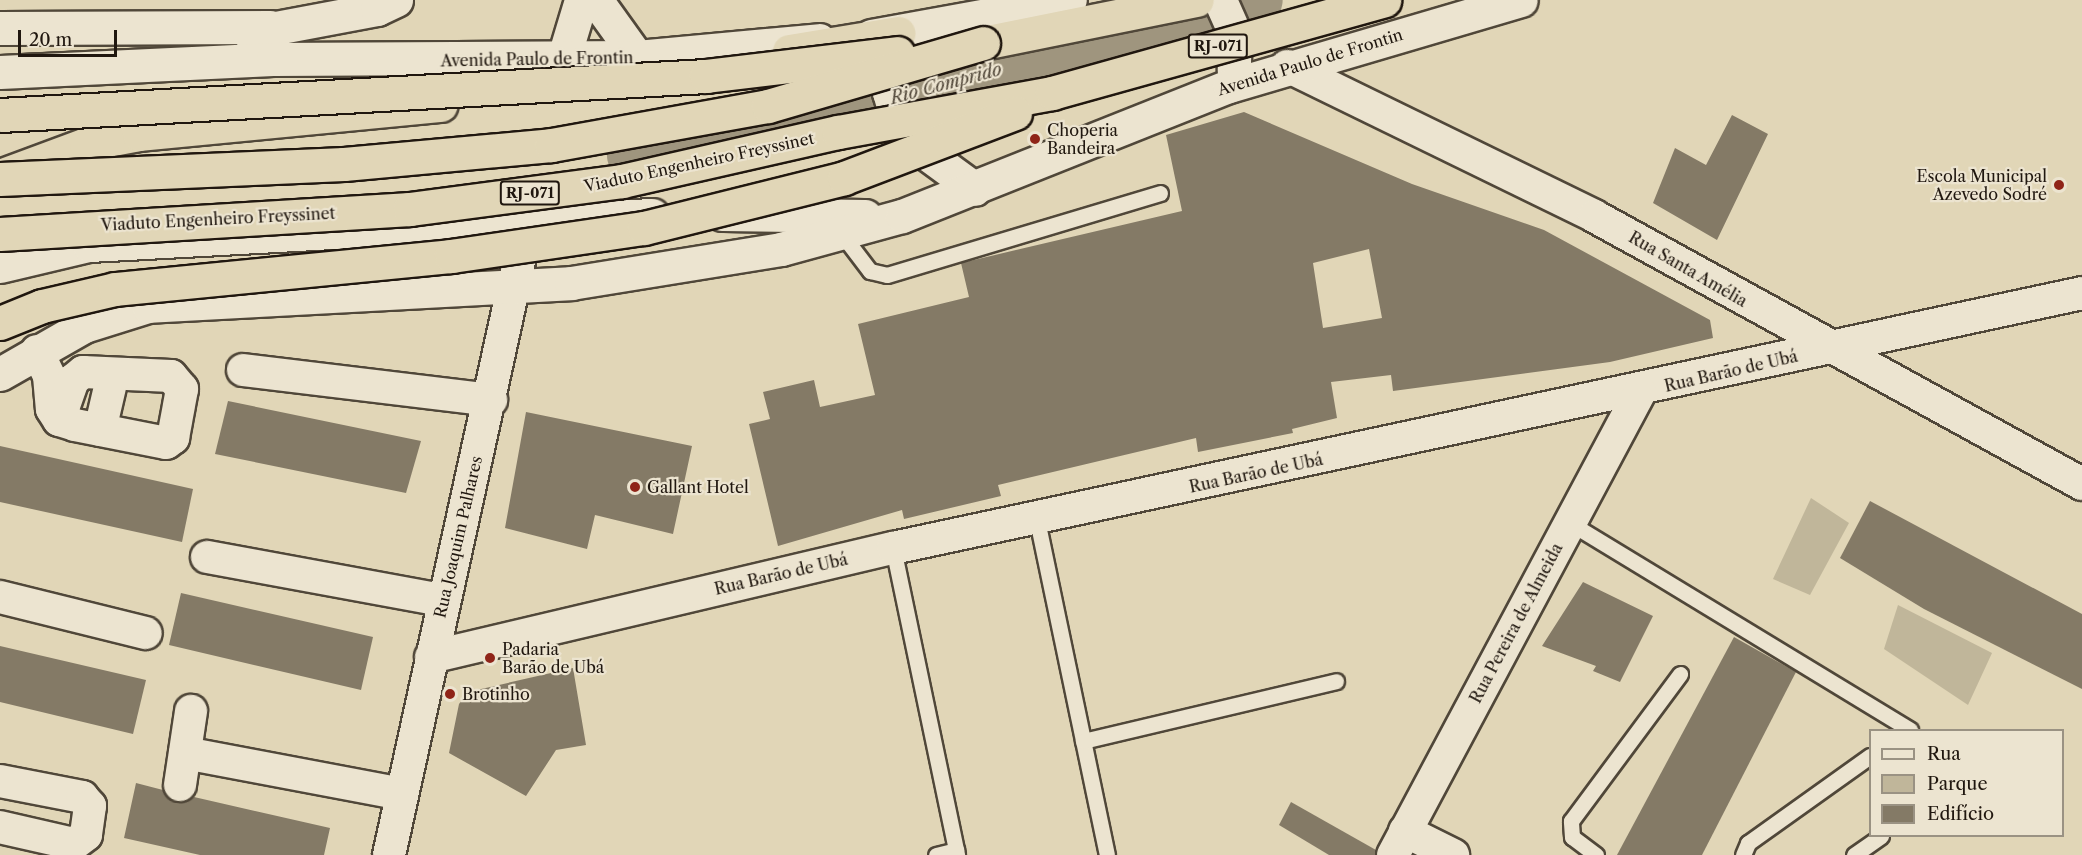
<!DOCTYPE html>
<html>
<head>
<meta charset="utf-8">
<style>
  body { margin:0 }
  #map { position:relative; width:2082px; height:855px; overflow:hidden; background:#e1d6b7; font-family:"Libre Caslon Text",serif }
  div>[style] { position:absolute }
  .green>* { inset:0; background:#c0b69a }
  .river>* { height:60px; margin:-30px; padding:0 30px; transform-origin:30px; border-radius:30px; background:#9f957e }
  .building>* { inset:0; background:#847a66 }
  .roads { filter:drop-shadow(2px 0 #504739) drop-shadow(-2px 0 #504739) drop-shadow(0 2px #504739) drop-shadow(0 -2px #504739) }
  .lane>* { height:15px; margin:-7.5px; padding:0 7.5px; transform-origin:7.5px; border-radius:7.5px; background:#ece4d0 }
  .street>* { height:32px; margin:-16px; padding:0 16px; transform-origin:16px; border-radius:16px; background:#ece4d0 }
  .secondary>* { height:33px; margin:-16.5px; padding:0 16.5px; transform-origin:16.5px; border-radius:16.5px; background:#ece4d0 }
  .highway>* { height:33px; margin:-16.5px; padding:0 16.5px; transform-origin:16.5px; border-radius:16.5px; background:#e1d6b7 }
  .bridges { filter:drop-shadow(2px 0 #20170f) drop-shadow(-2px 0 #20170f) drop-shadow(0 2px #20170f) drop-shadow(0 -2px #20170f) }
  .highway-bridge>* { height:33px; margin:-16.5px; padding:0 16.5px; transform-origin:16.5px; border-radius:16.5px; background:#e1d6b7 }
  .dots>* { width:16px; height:16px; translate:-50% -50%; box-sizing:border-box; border:3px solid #ece4d0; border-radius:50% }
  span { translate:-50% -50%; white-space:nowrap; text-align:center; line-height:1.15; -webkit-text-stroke:4.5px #ece4d0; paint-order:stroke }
  .shield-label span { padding:2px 4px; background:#ece4d0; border:2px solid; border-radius:4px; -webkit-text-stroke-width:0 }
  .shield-label { font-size:15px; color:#20170f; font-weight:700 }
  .street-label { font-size:16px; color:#20170f }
  .poi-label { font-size:16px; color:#20170f }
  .left { translate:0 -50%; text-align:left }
  .right { translate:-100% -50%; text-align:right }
  .water-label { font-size:18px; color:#53493b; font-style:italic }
  .legend { position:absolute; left:1869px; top:729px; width:195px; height:108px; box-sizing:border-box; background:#ece4d0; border:2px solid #9a9283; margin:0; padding:8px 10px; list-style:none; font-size:18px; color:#20170f }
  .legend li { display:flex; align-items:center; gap:12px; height:30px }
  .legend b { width:30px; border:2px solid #9a9283 }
  .scale { position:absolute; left:18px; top:30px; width:99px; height:27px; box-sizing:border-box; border:3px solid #20170f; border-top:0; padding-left:8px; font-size:18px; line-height:21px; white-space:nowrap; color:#20170f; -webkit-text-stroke:4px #ece4d0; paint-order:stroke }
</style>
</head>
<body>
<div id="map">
  <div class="green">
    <div style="clip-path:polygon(1811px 498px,1849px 523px,1810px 595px,1773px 579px)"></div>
    <div style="clip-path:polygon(1898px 605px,1992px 653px,1968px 705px,1884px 649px)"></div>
  </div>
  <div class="river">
    <div style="left:637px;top:155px;width:173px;rotate:-11deg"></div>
    <div style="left:807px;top:122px;width:462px;rotate:-15.3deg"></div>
  </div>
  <div class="building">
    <div style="clip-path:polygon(evenodd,1244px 112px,1412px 184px,1544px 230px,1710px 320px,1713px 338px,1610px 362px,1393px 391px,1391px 375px,1331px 382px,1337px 418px,1292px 429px,1293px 433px,1198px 452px,1196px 438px,998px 485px,1001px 496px,904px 519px,902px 510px,778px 546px,749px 424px,770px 419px,763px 392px,814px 380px,820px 407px,875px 395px,858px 324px,969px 297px,961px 263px,1182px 211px,1166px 135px,1244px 112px,1369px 249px,1382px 318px,1323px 328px,1313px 263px,1369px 249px)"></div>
    <div style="clip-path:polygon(1732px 115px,1768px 134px,1717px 240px,1653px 203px,1675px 148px,1706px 165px)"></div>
    <div style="clip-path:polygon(228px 401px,421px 441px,406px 493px,215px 454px)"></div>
    <div style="clip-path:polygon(526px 412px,692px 446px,673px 534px,595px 515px,587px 549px,505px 528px)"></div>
    <div style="clip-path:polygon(0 446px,193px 489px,182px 542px,0 502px)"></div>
    <div style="clip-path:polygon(1870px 501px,2082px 614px,2082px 689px,1924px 609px,1840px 558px)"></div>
    <div style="clip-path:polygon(1583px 582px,1653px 616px,1620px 682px,1593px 671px,1596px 666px,1542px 646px)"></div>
    <div style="clip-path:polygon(181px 593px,373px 637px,361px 690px,169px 645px)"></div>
    <div style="clip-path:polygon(1734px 637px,1796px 672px,1702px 855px,1617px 855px)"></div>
    <div style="clip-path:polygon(0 646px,146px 680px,133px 734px,0 702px)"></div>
    <div style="clip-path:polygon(573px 668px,586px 745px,556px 750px,526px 796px,449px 753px,459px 704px,468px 692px)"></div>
    <div style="clip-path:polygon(136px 783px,163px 790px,177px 803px,194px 797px,330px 828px,324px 855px,200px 855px,124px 838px)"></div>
    <div style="clip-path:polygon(1291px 802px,1376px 850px,1375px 855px,1329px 855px,1279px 825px)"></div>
  </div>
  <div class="roads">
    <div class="lane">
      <div style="left:841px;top:233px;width:48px;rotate:52.7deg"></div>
      <div style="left:870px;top:271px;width:17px;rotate:13deg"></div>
      <div style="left:887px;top:275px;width:285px;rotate:-16.7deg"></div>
      <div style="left:1037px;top:520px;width:342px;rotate:78.2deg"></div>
      <div style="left:1570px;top:523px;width:398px;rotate:31.3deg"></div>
      <div style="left:893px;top:548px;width:314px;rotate:78.2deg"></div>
      <div style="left:1083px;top:741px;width:260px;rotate:-13.3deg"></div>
      <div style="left:936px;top:855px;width:21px;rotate:-14deg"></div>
      <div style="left:1596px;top:855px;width:30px;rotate:-143deg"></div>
      <div style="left:1572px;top:837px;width:16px;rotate:-94deg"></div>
      <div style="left:1571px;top:821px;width:183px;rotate:-53.4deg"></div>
      <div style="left:1743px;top:855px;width:13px;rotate:-67deg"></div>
      <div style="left:1748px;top:843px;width:150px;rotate:-35.5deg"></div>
      <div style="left:1854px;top:855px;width:33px;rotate:-35deg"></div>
    </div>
    <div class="street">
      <div style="left:1287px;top:66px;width:342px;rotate:26deg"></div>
      <div style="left:1594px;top:216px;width:557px;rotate:28.77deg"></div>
      <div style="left:37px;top:351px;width:28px;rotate:64deg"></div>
      <div style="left:49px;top:376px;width:33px;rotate:85deg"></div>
      <div style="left:52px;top:409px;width:13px;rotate:58deg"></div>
      <div style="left:59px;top:420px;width:17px;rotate:17deg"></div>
      <div style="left:75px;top:425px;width:93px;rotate:11.2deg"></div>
      <div style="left:166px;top:443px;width:9px;rotate:-36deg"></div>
      <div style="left:173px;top:438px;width:50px;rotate:-79.6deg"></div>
      <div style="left:182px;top:389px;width:17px;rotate:-130deg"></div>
      <div style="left:171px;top:376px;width:88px;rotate:-177.4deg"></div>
      <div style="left:83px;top:372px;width:13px;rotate:141deg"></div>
      <div style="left:73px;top:380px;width:42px;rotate:109.3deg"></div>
      <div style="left:243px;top:370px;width:250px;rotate:6.9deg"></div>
      <div style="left:100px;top:430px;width:57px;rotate:-76.9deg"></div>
      <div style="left:207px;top:557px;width:239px;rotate:10.4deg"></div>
      <div style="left:0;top:597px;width:150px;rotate:13.9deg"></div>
      <div style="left:431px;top:657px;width:475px;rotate:-13.3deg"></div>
      <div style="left:893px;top:548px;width:1216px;rotate:-12.1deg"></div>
      <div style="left:185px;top:753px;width:221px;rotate:10.7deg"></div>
      <div style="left:0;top:781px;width:84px;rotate:11deg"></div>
      <div style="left:82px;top:797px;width:12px;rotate:48deg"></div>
      <div style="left:90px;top:806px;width:29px;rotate:98deg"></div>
      <div style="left:86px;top:835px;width:15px;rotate:143deg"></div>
      <div style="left:74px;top:844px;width:76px;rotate:-167.1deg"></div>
      <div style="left:180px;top:785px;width:75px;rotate:-81.5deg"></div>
      <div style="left:1405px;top:831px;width:54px;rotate:26.6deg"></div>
      <div style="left:389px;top:855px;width:650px;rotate:-77.65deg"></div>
      <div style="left:1393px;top:855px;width:525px;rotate:-61.92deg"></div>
    </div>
    <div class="secondary">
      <div style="left:596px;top:0;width:70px;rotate:54.3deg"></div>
      <div style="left:1220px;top:0;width:36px;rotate:66deg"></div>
      <div style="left:1235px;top:33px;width:37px;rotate:92deg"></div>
      <div style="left:0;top:28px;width:270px;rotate:-0.2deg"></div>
      <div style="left:249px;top:33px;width:130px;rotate:-10.6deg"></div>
      <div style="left:377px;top:9px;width:21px;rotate:-25deg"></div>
      <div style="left:871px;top:36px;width:202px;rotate:-10.3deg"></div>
      <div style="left:897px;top:44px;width:49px;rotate:99.5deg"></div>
      <div style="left:889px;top:92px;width:33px;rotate:74deg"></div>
      <div style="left:898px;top:124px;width:37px;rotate:47deg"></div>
      <div style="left:923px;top:151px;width:64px;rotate:36.2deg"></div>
      <div style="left:563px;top:60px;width:63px;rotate:-73.3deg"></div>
      <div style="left:0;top:72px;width:273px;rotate:-2.7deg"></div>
      <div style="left:273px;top:59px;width:364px;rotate:-0.3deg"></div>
      <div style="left:637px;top:57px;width:183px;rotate:-5.3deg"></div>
      <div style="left:722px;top:214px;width:143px;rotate:0.8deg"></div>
      <div style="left:0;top:266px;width:91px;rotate:-13.3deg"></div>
      <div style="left:89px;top:245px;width:564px;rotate:-3.05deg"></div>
      <div style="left:0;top:374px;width:97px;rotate:-29.7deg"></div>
      <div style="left:84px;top:326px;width:67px;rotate:-17.4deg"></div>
      <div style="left:148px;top:306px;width:424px;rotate:-3.1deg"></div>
      <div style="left:571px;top:283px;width:213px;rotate:-9.2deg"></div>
      <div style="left:781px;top:249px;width:125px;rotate:-15.3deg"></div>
      <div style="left:902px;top:216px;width:352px;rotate:-21.7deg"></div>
      <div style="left:1229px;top:86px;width:304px;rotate:-16.4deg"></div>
    </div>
    <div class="highway">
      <div style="left:983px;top:43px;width:218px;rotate:-11.4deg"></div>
      <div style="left:789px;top:51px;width:111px;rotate:-9.3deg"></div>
      <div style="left:0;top:176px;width:92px;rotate:-20.4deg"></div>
      <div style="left:86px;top:144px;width:54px;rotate:-10.7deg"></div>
      <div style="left:139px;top:134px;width:303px;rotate:-5.5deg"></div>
    </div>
  </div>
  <div class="bridges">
    <div class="highway-bridge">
      <div style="left:0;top:115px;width:707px;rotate:-3.16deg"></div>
      <div style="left:706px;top:76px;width:193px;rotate:-6.8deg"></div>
      <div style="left:0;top:179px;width:344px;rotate:-2.5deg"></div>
      <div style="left:344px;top:164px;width:208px;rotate:-5.2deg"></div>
      <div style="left:551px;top:145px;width:220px;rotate:-10.2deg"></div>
      <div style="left:768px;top:106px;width:224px;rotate:-16.3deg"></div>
      <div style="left:0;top:234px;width:411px;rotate:-3.5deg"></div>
      <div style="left:410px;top:209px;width:214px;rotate:-7.5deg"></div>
      <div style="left:622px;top:181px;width:221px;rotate:-12.8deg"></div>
      <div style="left:838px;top:132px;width:218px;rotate:-10.3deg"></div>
      <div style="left:1052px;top:93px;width:345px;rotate:-15.6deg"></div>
      <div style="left:0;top:323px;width:45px;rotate:-22deg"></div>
      <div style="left:42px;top:306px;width:75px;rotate:-13.1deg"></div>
      <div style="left:115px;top:289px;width:338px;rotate:-5.6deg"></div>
      <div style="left:451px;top:256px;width:195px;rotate:-8.3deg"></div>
      <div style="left:644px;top:228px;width:206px;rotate:-14deg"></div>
      <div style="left:844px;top:178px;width:183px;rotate:-20.8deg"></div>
    </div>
  </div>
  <div class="dots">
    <div style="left:1035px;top:139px;background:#8f2418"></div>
    <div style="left:2059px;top:185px;background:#8f2418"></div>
    <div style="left:635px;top:487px;background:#8f2418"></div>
    <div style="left:490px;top:658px;background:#8f2418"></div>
    <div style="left:450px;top:694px;background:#8f2418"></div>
  </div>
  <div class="shield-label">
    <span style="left:1218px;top:46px">RJ-071</span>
    <span style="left:530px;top:193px">RJ-071</span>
  </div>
  <div class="street-label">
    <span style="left:537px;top:59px;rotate:-1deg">Avenida Paulo de Frontin</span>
    <span style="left:1310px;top:62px;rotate:-17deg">Avenida Paulo de Frontin</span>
    <span style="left:699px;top:162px;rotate:-12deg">Viaduto Engenheiro Freyssinet</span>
    <span style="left:218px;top:219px;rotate:-3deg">Viaduto Engenheiro Freyssinet</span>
    <span style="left:1688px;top:269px;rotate:30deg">Rua Santa Amélia</span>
    <span style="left:1731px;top:371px;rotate:-13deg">Rua Barão de Ubá</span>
    <span style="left:1256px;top:473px;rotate:-12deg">Rua Barão de Ubá</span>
    <span style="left:458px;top:537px;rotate:-77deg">Rua Joaquim Palhares</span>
    <span style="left:781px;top:574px;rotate:-13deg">Rua Barão de Ubá</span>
    <span style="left:1516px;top:623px;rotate:-62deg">Rua Pereira de Almeida</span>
  </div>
  <div class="poi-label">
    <span class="left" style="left:1047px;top:139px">Choperia<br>Bandeira</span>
    <span class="right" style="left:2047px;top:185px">Escola Municipal<br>Azevedo Sodré</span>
    <span class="left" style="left:647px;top:487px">Gallant Hotel</span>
    <span class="left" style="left:502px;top:658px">Padaria<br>Barão de Ubá</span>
    <span class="left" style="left:462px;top:694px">Brotinho</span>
  </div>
  <div class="water-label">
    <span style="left:946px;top:84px;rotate:-15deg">Rio Comprido</span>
  </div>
  <ul class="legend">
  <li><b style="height:8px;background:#ece4d0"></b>Rua</li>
  <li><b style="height:16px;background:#c0b69a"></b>Parque</li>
  <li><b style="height:16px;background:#847a66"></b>Edifício</li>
  </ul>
  <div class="scale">20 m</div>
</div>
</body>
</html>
